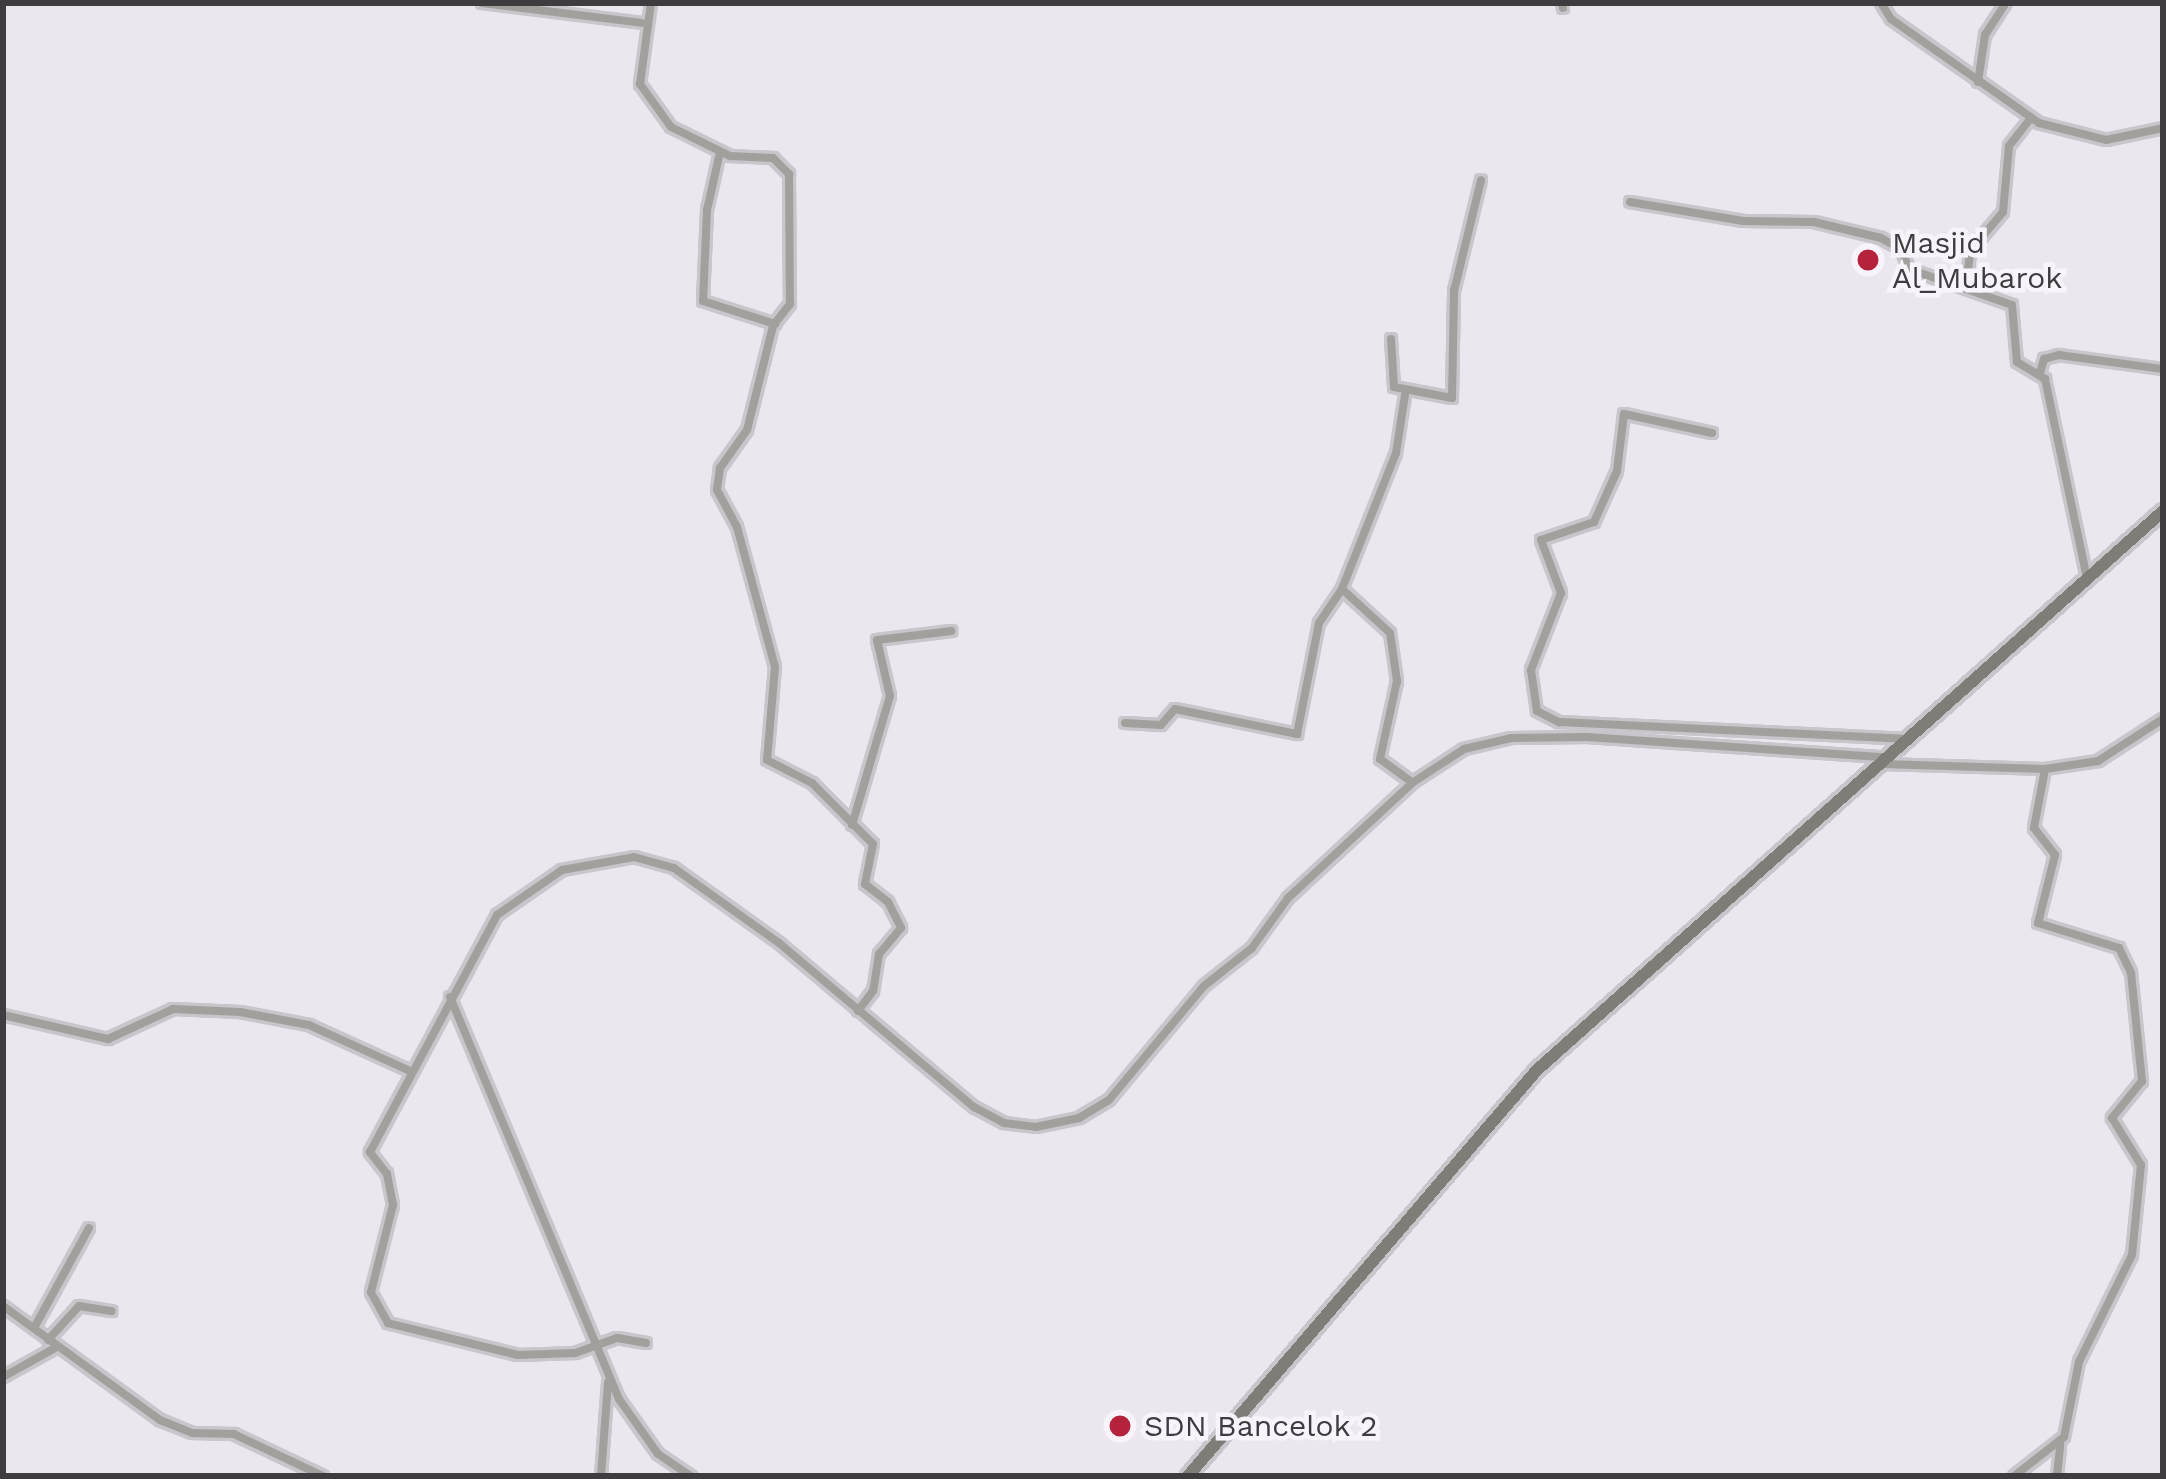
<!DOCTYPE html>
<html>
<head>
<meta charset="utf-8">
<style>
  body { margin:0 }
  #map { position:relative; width:2166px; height:1479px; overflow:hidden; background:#ece7ee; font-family:"Work Sans",sans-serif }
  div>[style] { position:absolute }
  .roads { filter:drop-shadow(3px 0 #c9c5cb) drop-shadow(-3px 0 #c9c5cb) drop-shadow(0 3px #c9c5cb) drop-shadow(0 -3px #c9c5cb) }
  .street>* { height:8px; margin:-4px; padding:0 4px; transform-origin:4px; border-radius:4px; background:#a2a09d }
  .secondary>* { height:12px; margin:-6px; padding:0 6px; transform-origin:6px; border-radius:6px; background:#807d78 }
  .dots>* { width:33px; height:33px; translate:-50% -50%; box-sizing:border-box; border:6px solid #f9f4fc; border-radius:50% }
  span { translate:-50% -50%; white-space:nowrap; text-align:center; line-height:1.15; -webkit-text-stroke:9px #f9f4fc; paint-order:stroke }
  .poi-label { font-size:30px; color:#3e3c3f }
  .left { translate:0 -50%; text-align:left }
  .frame { position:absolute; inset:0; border:6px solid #3e3c3f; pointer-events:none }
</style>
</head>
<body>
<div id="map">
  <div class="roads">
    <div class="street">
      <div style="left:482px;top:3px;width:161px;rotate:7.1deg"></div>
      <div style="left:651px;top:3px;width:82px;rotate:97.7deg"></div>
      <div style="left:640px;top:84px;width:53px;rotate:54.2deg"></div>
      <div style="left:671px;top:127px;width:66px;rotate:26.2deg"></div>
      <div style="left:730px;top:156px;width:43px;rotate:2.7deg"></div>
      <div style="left:773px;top:158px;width:23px;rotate:45deg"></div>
      <div style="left:789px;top:174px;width:130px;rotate:89.6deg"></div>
      <div style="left:790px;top:304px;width:28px;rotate:128deg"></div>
      <div style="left:773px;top:326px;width:107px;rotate:104deg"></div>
      <div style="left:747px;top:430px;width:47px;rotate:125.4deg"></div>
      <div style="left:720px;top:468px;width:22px;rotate:98deg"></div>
      <div style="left:717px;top:490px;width:42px;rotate:61.6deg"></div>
      <div style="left:737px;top:527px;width:145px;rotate:74.8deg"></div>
      <div style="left:775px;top:667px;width:93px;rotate:94.9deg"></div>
      <div style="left:767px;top:760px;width:51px;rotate:27.1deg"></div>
      <div style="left:812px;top:783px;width:86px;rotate:45deg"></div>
      <div style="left:873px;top:844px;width:41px;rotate:101.3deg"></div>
      <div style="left:865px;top:884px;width:29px;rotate:38deg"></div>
      <div style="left:888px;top:902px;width:29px;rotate:63deg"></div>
      <div style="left:901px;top:928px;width:34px;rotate:130deg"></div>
      <div style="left:879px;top:954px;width:37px;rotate:99deg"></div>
      <div style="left:873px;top:991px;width:25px;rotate:127deg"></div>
      <div style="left:1562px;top:3px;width:5px;rotate:79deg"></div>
      <div style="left:1881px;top:3px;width:19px;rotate:58deg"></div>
      <div style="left:1891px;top:19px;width:181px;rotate:35.1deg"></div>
      <div style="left:2039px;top:123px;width:69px;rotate:14.2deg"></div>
      <div style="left:2106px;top:140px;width:58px;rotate:-11.9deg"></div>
      <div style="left:1978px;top:82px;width:48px;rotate:-81.5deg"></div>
      <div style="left:1985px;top:35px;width:38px;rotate:-57deg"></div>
      <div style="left:720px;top:152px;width:59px;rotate:102.6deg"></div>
      <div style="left:707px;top:210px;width:91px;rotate:92.5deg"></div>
      <div style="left:703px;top:301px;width:76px;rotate:17.7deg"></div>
      <div style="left:1630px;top:202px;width:115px;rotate:9.5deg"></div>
      <div style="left:1743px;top:221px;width:71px;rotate:0.8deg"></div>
      <div style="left:1814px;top:222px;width:69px;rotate:13.4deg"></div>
      <div style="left:1881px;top:238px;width:23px;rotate:29deg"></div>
      <div style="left:1901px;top:249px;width:22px;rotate:68deg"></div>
      <div style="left:1909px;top:269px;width:109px;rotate:19.3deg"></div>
      <div style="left:2012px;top:305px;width:57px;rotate:85deg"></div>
      <div style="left:2017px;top:362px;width:33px;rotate:31deg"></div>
      <div style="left:2045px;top:379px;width:199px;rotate:78.1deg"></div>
      <div style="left:1966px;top:286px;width:35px;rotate:-83deg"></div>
      <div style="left:1970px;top:251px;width:51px;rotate:-49.8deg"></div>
      <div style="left:2003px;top:212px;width:66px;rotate:-84.8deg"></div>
      <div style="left:2009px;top:146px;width:36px;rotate:-52deg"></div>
      <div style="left:1391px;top:339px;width:48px;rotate:86.4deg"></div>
      <div style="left:1394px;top:387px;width:59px;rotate:10.7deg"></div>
      <div style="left:1452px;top:398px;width:107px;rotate:-88.9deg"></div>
      <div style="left:1454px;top:291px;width:114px;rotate:-76.3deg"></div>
      <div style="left:2040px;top:373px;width:15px;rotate:-74deg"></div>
      <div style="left:2044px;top:359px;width:16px;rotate:-15deg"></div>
      <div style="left:2059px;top:355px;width:105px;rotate:7.7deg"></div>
      <div style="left:1405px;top:395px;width:59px;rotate:98.8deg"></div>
      <div style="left:1396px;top:453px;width:146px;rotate:111.7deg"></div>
      <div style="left:1342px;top:589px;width:65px;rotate:42.5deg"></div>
      <div style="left:1390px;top:633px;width:49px;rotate:81.7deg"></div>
      <div style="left:1397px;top:681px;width:80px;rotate:102.3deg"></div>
      <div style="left:1380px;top:759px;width:39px;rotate:36deg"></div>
      <div style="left:1712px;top:433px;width:90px;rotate:-167.8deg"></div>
      <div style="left:1624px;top:414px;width:57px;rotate:97deg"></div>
      <div style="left:1617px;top:471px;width:56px;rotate:114.3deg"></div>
      <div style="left:1594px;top:522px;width:56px;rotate:161.2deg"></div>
      <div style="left:1541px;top:540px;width:57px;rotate:69.3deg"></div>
      <div style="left:1561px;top:593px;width:83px;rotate:111.3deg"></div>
      <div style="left:1531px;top:670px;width:41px;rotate:81.7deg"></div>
      <div style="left:1537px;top:711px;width:25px;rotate:27deg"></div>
      <div style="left:1559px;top:722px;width:346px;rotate:2.8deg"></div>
      <div style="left:1125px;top:723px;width:36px;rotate:3deg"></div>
      <div style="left:1161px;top:725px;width:21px;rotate:-49deg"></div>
      <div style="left:1175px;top:709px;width:125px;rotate:11.6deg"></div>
      <div style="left:1297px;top:734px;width:113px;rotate:-78.8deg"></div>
      <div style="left:1319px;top:623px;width:41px;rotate:-55.9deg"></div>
      <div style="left:1882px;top:764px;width:163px;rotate:1.8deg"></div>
      <div style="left:2045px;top:769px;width:60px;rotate:100.6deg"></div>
      <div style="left:2034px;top:828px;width:34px;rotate:52deg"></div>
      <div style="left:2055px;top:855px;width:70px;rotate:104deg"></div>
      <div style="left:2038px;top:923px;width:85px;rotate:17.2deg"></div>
      <div style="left:2119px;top:948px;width:28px;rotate:64deg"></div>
      <div style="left:2131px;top:973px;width:109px;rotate:84.2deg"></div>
      <div style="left:2142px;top:1081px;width:48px;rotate:129deg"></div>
      <div style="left:2112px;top:1118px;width:55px;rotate:58.3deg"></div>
      <div style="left:2141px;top:1165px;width:90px;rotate:95.7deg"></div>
      <div style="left:2132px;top:1255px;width:119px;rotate:116.4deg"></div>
      <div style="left:2079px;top:1362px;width:76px;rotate:101.3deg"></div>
      <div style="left:2064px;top:1437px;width:63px;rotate:142deg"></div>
      <div style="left:2045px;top:769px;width:54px;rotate:-8.6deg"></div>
      <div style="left:2098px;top:761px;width:77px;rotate:-32.9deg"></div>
      <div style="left:852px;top:825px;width:134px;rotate:-73.6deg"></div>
      <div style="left:890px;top:696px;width:57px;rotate:-103.1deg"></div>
      <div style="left:877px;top:640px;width:75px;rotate:-6.9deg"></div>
      <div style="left:450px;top:997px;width:436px;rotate:67.2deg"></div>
      <div style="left:619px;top:1399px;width:67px;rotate:54.7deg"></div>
      <div style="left:658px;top:1454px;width:40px;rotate:34deg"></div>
      <div style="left:3px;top:1015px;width:108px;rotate:12.9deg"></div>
      <div style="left:108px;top:1039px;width:72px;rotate:-24.8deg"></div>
      <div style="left:173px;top:1009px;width:67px;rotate:2.6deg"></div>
      <div style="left:240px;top:1012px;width:70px;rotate:10.7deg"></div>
      <div style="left:309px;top:1025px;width:111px;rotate:24.5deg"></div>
      <div style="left:3px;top:1306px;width:194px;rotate:36deg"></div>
      <div style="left:160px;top:1420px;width:35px;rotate:22deg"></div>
      <div style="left:193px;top:1433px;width:41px;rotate:1.4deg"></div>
      <div style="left:234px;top:1434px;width:98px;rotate:25.3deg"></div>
      <div style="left:34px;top:1328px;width:114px;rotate:-61.2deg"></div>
      <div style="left:48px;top:1340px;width:46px;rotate:-47.6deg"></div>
      <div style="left:79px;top:1306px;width:33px;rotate:9deg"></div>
      <div style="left:646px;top:1343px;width:29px;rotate:-170deg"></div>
      <div style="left:617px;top:1338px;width:45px;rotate:160.3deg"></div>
      <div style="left:575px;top:1353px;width:57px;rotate:178deg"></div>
      <div style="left:518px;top:1355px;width:134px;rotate:-166.2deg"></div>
      <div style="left:388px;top:1323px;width:35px;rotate:-119deg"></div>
      <div style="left:371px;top:1292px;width:90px;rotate:-75.8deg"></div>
      <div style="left:393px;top:1205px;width:32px;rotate:-101deg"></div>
      <div style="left:387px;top:1174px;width:28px;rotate:-128deg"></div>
      <div style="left:370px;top:1152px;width:269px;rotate:-61.8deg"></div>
      <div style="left:497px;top:915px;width:79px;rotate:-34.7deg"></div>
      <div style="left:562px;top:870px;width:73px;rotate:-10.2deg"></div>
      <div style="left:634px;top:857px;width:41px;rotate:15.4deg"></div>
      <div style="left:674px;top:868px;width:129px;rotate:35.5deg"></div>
      <div style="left:779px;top:943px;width:255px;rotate:40.1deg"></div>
      <div style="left:974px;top:1107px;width:34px;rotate:28deg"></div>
      <div style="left:1004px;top:1123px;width:32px;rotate:7deg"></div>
      <div style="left:1036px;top:1127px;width:44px;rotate:-11.8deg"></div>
      <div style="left:1079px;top:1118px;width:35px;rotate:-31deg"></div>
      <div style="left:1109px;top:1100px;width:148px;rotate:-50.2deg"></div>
      <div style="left:1204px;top:986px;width:61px;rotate:-38.4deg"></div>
      <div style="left:1252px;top:948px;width:62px;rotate:-54.2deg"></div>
      <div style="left:1288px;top:898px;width:169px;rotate:-42.8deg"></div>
      <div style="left:1412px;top:783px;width:62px;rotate:-33.2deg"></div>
      <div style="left:1464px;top:749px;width:48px;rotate:-13.2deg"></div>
      <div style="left:1511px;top:738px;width:76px;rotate:-0.8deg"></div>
      <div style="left:1587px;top:737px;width:297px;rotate:3.9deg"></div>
      <div style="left:3px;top:1377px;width:60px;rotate:-29.1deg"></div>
      <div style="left:601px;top:1476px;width:94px;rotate:-85.7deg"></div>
      <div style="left:2057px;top:1476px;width:31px;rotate:-84deg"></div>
    </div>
    <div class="secondary">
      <div style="left:1188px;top:1476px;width:535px;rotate:-49.32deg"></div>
      <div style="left:1537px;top:1070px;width:839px;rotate:-41.76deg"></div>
    </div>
  </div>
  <div class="dots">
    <div style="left:1868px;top:260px;background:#b4223b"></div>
    <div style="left:1120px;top:1426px;background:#b4223b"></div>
  </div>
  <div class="poi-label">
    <span class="left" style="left:1892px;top:260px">Masjid<br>Al_Mubarok</span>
    <span class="left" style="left:1144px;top:1426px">SDN Bancelok 2</span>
  </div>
  <div class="frame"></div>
</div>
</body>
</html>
